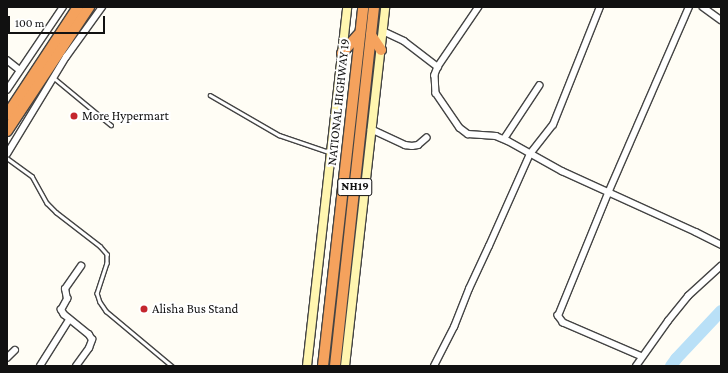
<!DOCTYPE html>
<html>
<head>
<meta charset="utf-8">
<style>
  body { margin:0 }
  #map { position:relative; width:728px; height:373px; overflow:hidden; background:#fffdf5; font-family:"Crimson Pro",serif }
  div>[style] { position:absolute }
  .river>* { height:12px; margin:-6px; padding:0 6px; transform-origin:6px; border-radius:6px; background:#b9e0f7 }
  .roads { filter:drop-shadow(1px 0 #444) drop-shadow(-1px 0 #444) drop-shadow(0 1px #444) drop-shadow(0 -1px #444) }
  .lane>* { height:2.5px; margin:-1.25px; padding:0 1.25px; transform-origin:1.25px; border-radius:1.25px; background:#fff }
  .street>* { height:5.5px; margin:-2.75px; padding:0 2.75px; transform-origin:2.75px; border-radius:2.75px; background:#fff }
  .secondary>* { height:8px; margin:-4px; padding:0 4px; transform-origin:4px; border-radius:4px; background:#fff6b0 }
  .highway>* { height:10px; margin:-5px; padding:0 5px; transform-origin:5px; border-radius:5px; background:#f5a25d }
  .dots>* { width:11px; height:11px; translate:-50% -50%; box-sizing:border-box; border:2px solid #fff; border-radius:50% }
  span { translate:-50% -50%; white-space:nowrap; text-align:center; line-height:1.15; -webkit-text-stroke:4px #fff; paint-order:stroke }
  .shield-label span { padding:1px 3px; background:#fff; border:1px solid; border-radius:3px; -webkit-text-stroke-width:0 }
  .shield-label { font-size:12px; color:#111; font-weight:700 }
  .street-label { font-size:13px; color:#111 }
  .poi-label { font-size:13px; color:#111 }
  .left { translate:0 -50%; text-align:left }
  .frame { position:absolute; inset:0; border:8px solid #111; pointer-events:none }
  .scale { position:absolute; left:8px; top:16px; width:97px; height:18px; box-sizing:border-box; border:2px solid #111; border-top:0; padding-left:5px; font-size:12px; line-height:14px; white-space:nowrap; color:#111; -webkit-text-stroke:3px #fff; paint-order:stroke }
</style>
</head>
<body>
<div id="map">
  <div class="river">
    <div style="left:671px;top:366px;width:9px;rotate:-54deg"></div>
    <div style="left:676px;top:359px;width:66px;rotate:-46.8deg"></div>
  </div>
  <div class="roads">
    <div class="lane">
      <div style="left:54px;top:78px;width:74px;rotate:39.5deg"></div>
      <div style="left:210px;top:95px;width:80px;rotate:30.1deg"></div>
      <div style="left:279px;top:135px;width:53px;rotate:18.8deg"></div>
      <div style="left:7px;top:158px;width:31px;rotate:36deg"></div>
      <div style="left:32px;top:176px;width:31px;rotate:61deg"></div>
      <div style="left:47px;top:203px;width:13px;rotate:45deg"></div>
      <div style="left:56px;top:212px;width:56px;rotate:37.7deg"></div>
      <div style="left:100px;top:246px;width:11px;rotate:49deg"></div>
      <div style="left:107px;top:254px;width:9px;rotate:90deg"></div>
      <div style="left:107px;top:263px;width:32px;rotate:108deg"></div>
      <div style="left:97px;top:293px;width:9px;rotate:72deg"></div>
      <div style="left:100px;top:302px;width:11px;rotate:56deg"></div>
      <div style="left:106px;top:311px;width:86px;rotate:39.8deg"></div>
    </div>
    <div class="street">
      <div style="left:479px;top:7px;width:73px;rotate:124.3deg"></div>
      <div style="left:438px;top:67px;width:9px;rotate:111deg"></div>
      <div style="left:435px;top:75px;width:18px;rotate:87deg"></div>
      <div style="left:436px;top:93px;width:42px;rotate:55.6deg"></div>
      <div style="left:460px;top:128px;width:10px;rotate:37deg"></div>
      <div style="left:468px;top:134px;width:28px;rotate:4deg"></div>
      <div style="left:496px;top:136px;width:13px;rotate:23deg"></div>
      <div style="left:508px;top:141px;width:62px;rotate:29.1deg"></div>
      <div style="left:562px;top:171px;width:147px;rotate:24.5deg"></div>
      <div style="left:696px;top:232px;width:28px;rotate:27deg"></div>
      <div style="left:703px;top:7px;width:22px;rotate:36deg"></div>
      <div style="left:383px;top:31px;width:23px;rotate:25deg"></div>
      <div style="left:404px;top:41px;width:43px;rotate:37.4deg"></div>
      <div style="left:7px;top:60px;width:16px;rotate:38deg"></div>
      <div style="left:7px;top:90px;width:100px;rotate:-56deg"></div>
      <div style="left:371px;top:129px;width:38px;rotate:25deg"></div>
      <div style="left:405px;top:145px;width:7px;rotate:8deg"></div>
      <div style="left:412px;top:146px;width:6px;rotate:-9deg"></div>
      <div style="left:418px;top:145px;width:11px;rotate:-41deg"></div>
      <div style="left:504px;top:139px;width:64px;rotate:-56.6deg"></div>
      <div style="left:7px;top:154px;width:114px;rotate:-58.7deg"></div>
      <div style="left:66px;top:57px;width:62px;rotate:-54.2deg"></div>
      <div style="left:642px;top:357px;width:86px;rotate:-156.7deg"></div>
      <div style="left:563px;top:323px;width:9px;rotate:-126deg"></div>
      <div style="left:558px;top:316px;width:135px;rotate:-67.8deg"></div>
      <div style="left:609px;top:191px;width:201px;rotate:-66.5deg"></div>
      <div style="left:7px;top:358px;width:11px;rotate:-45deg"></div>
      <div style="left:40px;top:366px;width:54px;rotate:-57.8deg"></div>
      <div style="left:76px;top:366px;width:22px;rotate:-54deg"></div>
      <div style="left:89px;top:348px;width:9px;rotate:-69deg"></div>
      <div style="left:92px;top:340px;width:6px;rotate:-121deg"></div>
      <div style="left:89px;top:335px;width:32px;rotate:-141deg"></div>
      <div style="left:64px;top:315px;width:6px;rotate:-121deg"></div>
      <div style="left:61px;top:310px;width:13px;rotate:-61deg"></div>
      <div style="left:67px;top:299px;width:10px;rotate:-101deg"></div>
      <div style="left:65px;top:289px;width:28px;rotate:-55deg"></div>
      <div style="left:434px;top:366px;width:44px;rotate:-62.9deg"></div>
      <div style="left:454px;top:327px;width:41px;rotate:-68.5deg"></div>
      <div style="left:469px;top:289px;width:47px;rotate:-65.1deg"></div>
      <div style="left:489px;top:246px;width:101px;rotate:-66deg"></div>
      <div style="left:530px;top:154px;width:37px;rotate:-52deg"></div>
      <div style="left:553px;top:125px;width:127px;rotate:-68.3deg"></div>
      <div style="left:636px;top:366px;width:55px;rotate:-54.6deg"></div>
      <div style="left:668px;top:321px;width:32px;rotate:-51deg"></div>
      <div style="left:688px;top:296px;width:45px;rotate:-42.3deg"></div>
    </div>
    <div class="secondary">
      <div style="left:307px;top:366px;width:361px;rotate:-83.6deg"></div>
      <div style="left:345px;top:366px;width:361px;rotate:-83.6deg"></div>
    </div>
    <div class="highway">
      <div style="left:371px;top:35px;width:18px;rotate:56deg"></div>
      <div style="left:342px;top:53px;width:25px;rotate:-48deg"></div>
      <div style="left:7px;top:115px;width:129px;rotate:-56.7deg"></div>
      <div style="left:7px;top:131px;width:149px;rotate:-56.5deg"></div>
      <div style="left:323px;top:366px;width:361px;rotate:-83.6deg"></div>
      <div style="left:335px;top:366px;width:361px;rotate:-83.8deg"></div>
    </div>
  </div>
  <div class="dots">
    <div style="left:74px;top:116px;background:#c4262e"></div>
    <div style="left:144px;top:309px;background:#c4262e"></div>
  </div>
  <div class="shield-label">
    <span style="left:355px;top:187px">NH19</span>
  </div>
  <div class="street-label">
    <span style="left:339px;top:102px;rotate:-84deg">NATIONAL HIGHWAY 19</span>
  </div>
  <div class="poi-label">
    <span class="left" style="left:82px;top:116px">More Hypermart</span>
    <span class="left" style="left:152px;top:309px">Alisha Bus Stand</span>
  </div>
  <div class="frame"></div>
  <div class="scale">100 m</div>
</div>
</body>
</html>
